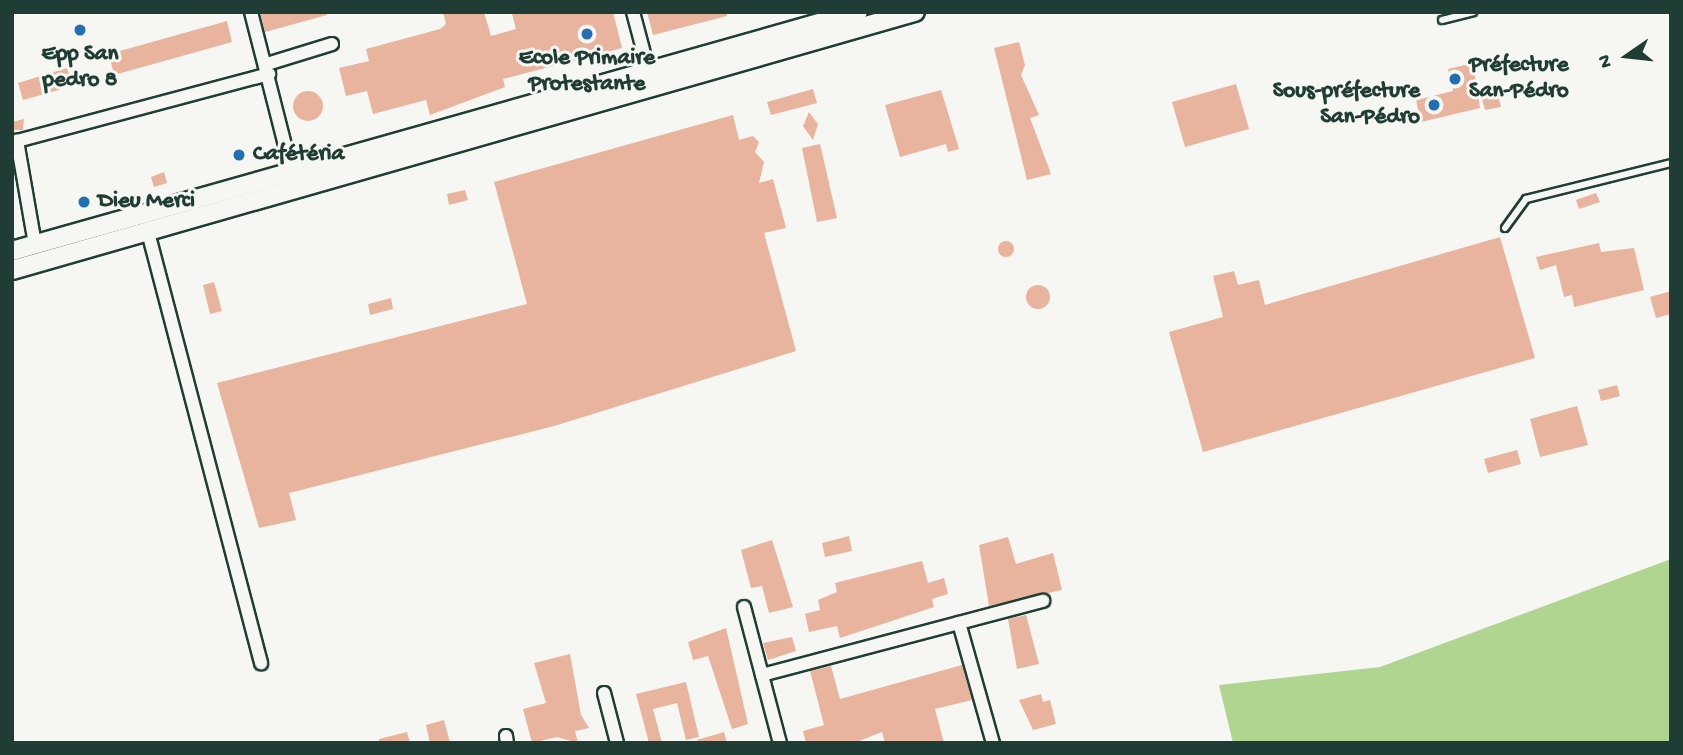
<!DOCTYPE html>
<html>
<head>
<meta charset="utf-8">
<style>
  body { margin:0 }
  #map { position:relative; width:1683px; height:755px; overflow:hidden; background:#f6f6f2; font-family:"Gochi Hand",sans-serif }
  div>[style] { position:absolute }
  .green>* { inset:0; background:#b0d591 }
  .building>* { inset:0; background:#e9b49d }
  .round { border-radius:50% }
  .roads { filter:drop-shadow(2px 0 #1f3d34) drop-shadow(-2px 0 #1f3d34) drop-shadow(0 2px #1f3d34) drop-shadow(0 -2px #1f3d34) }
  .service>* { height:6px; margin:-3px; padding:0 3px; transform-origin:3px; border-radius:3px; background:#f6f6f2 }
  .minor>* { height:12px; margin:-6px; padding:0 6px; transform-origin:6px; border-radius:6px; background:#f6f6f2 }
  .secondary>* { height:18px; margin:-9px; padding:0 9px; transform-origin:9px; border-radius:9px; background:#f6f6f2 }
  .dots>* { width:19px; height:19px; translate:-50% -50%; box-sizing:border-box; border:4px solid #f6f6f2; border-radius:50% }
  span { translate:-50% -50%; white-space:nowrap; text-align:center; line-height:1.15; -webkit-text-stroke:6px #f6f6f2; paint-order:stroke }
  .poi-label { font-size:23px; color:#1f3d34; font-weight:700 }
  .left { translate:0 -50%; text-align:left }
  .right { translate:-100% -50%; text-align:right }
  .frame { position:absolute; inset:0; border:14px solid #1f3d34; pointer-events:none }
  .north { position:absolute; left:1592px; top:21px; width:70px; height:70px; -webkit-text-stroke:5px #f6f6f2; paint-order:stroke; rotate:256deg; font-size:19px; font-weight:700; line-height:28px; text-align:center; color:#1f3d34 }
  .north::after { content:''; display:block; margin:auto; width:24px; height:32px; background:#1f3d34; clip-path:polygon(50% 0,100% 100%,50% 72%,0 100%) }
</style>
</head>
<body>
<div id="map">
  <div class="green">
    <div style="clip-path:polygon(1671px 559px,1671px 743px,1233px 743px,1219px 685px,1380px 667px)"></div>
  </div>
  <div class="building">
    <div style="clip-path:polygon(260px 12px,326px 12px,327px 15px,265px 32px)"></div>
    <div style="clip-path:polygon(443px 12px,484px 12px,491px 36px,516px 29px,512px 14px,521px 12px,613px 12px,622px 48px,503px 79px,505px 87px,430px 115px,426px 100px,373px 114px,367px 91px,346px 96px,339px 68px,369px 61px,366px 49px,440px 29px,446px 24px)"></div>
    <div style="clip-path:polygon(647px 12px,726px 12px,727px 16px,653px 35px)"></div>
    <div style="clip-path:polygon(227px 21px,232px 42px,114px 75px,109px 54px)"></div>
    <div style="clip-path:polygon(1019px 42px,1025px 65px,1021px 75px,1039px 115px,1030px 118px,1051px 174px,1027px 180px,994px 48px)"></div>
    <div style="clip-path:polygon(1473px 63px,1480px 108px,1421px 122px,1416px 100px,1453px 91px,1448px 69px)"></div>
    <div style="clip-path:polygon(67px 68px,73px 86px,23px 100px,18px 83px)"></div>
    <div style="clip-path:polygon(1236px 84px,1249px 129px,1185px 147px,1172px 102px)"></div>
    <div style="clip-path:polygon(813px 89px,817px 103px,771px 115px,767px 102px)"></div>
    <div style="clip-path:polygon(941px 90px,959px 149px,948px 152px,946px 144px,900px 157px,885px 105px)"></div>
    <div class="round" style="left:293px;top:91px;width:30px;height:30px"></div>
    <div style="clip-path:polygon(1498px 95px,1501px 107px,1485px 110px,1482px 99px)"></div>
    <div style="clip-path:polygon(809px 112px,818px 124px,813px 140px,803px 126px)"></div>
    <div style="clip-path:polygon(733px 115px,739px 140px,753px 136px,759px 142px,755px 152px,764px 162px,759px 183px,773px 179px,786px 228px,764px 233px,796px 351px,554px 426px,289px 493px,296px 520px,259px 528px,217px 383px,527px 304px,494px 182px)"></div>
    <div style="clip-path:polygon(24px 119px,23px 130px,12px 130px,12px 122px)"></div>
    <div style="clip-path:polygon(820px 144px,837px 218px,817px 222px,802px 148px)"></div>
    <div style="clip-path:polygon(164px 172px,167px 183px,154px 187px,151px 177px)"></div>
    <div style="clip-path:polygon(465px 190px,468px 200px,449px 205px,447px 194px)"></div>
    <div style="clip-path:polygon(1596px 193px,1600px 202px,1579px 209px,1576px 200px)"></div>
    <div style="clip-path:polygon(1500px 237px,1535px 358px,1203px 452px,1169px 332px,1223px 317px,1213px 276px,1234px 271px,1238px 285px,1259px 280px,1265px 305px)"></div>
    <div class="round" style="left:998px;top:241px;width:16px;height:16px"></div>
    <div style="clip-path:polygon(1599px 243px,1601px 252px,1634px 248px,1644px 290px,1574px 307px,1572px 295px,1564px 297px,1556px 265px,1540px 270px,1536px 257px)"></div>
    <div style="clip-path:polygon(214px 282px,222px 311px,210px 314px,203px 285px)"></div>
    <div class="round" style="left:1026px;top:285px;width:24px;height:24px"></div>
    <div style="clip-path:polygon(1671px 291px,1671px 314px,1656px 318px,1650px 297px)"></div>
    <div style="clip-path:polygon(391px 298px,393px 309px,370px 315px,368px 304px)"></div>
    <div style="clip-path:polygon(1617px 385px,1620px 396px,1601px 401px,1598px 390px)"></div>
    <div style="clip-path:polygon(1577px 406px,1588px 445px,1540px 457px,1530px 419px)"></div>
    <div style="clip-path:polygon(1517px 450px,1521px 464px,1488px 473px,1484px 459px)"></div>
    <div style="clip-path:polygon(849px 536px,852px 551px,825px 557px,822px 543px)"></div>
    <div style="clip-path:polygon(1008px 537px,1016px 564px,1053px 553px,1062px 590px,989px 606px,979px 545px)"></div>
    <div style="clip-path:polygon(772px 540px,793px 607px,769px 613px,762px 586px,751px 588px,741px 550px)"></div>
    <div style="clip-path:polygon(922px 561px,928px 583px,944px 578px,948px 594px,932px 599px,934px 607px,840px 638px,837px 626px,809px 632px,805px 614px,820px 610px,818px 600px,837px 592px,835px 583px)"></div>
    <div style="clip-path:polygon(1026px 615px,1039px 664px,1017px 669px,1008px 619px)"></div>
    <div style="clip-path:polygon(726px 628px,748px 724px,732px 729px,708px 656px,693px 660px,688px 642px)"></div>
    <div style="clip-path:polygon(792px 637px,796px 651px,768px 660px,763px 643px)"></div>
    <div style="clip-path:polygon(570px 654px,581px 715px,589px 728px,575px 731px,578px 743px,557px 737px,532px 743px,523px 709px,546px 703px,534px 663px)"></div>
    <div style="clip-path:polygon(962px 665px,972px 700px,935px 709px,944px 743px,885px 743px,882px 732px,854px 743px,806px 743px,803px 731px,824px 725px,810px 671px,831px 666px,840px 699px)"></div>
    <div style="clip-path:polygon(686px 682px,699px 737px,686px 740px,677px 703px,653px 709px,662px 743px,649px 743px,636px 694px)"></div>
    <div style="clip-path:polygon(1041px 694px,1043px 702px,1050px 700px,1056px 724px,1033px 730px,1019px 700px)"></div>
    <div style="clip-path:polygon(444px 720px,450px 743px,430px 743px,426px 725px)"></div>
    <div style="clip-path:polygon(407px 732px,410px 743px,379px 743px,379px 739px)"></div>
    <div style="clip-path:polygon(724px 732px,727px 743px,698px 743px,697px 740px)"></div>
  </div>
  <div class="roads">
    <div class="service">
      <div style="left:1442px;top:20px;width:32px;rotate:-14deg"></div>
      <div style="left:1505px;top:228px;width:36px;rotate:-54deg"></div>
      <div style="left:1526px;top:199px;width:149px;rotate:-13.9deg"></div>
    </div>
    <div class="minor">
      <div style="left:251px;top:12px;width:166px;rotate:75.7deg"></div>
      <div style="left:633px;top:12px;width:66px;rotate:75.1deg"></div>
      <div style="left:267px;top:64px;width:68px;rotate:-17.1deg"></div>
      <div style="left:148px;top:232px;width:446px;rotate:75.3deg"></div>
      <div style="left:35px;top:244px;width:105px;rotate:-99.9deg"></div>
      <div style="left:17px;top:141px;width:261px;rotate:-14.9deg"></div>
      <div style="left:744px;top:607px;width:141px;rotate:75.2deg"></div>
      <div style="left:959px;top:623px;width:125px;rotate:74.2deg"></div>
      <div style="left:762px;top:675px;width:291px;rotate:-14.8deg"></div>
      <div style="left:604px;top:693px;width:52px;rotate:75.4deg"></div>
      <div style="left:506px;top:736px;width:7px;rotate:82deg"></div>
    </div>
    <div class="secondary">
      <div style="left:12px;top:251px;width:879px;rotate:-15.78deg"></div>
      <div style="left:12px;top:270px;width:939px;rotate:-15.95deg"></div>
    </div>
  </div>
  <div class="dots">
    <div style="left:80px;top:30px;background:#1f6fb2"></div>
    <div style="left:587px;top:34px;background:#1f6fb2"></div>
    <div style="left:1455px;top:79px;background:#1f6fb2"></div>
    <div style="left:1434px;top:105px;background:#1f6fb2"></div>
    <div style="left:239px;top:155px;background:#1f6fb2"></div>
    <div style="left:84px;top:202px;background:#1f6fb2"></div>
  </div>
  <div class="poi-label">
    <span style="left:80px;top:68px">Epp San<br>pedro 8</span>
    <span style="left:587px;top:72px">Ecole Primaire<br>Protestante</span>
    <span class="left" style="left:1469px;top:79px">Préfecture<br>San-Pédro</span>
    <span class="right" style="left:1420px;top:105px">Sous-préfecture<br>San-Pédro</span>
    <span class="left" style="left:253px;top:155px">Cafétéria</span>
    <span class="left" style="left:98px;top:202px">Dieu Merci</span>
  </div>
  <div class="frame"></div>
  <div class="north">N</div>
</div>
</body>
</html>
